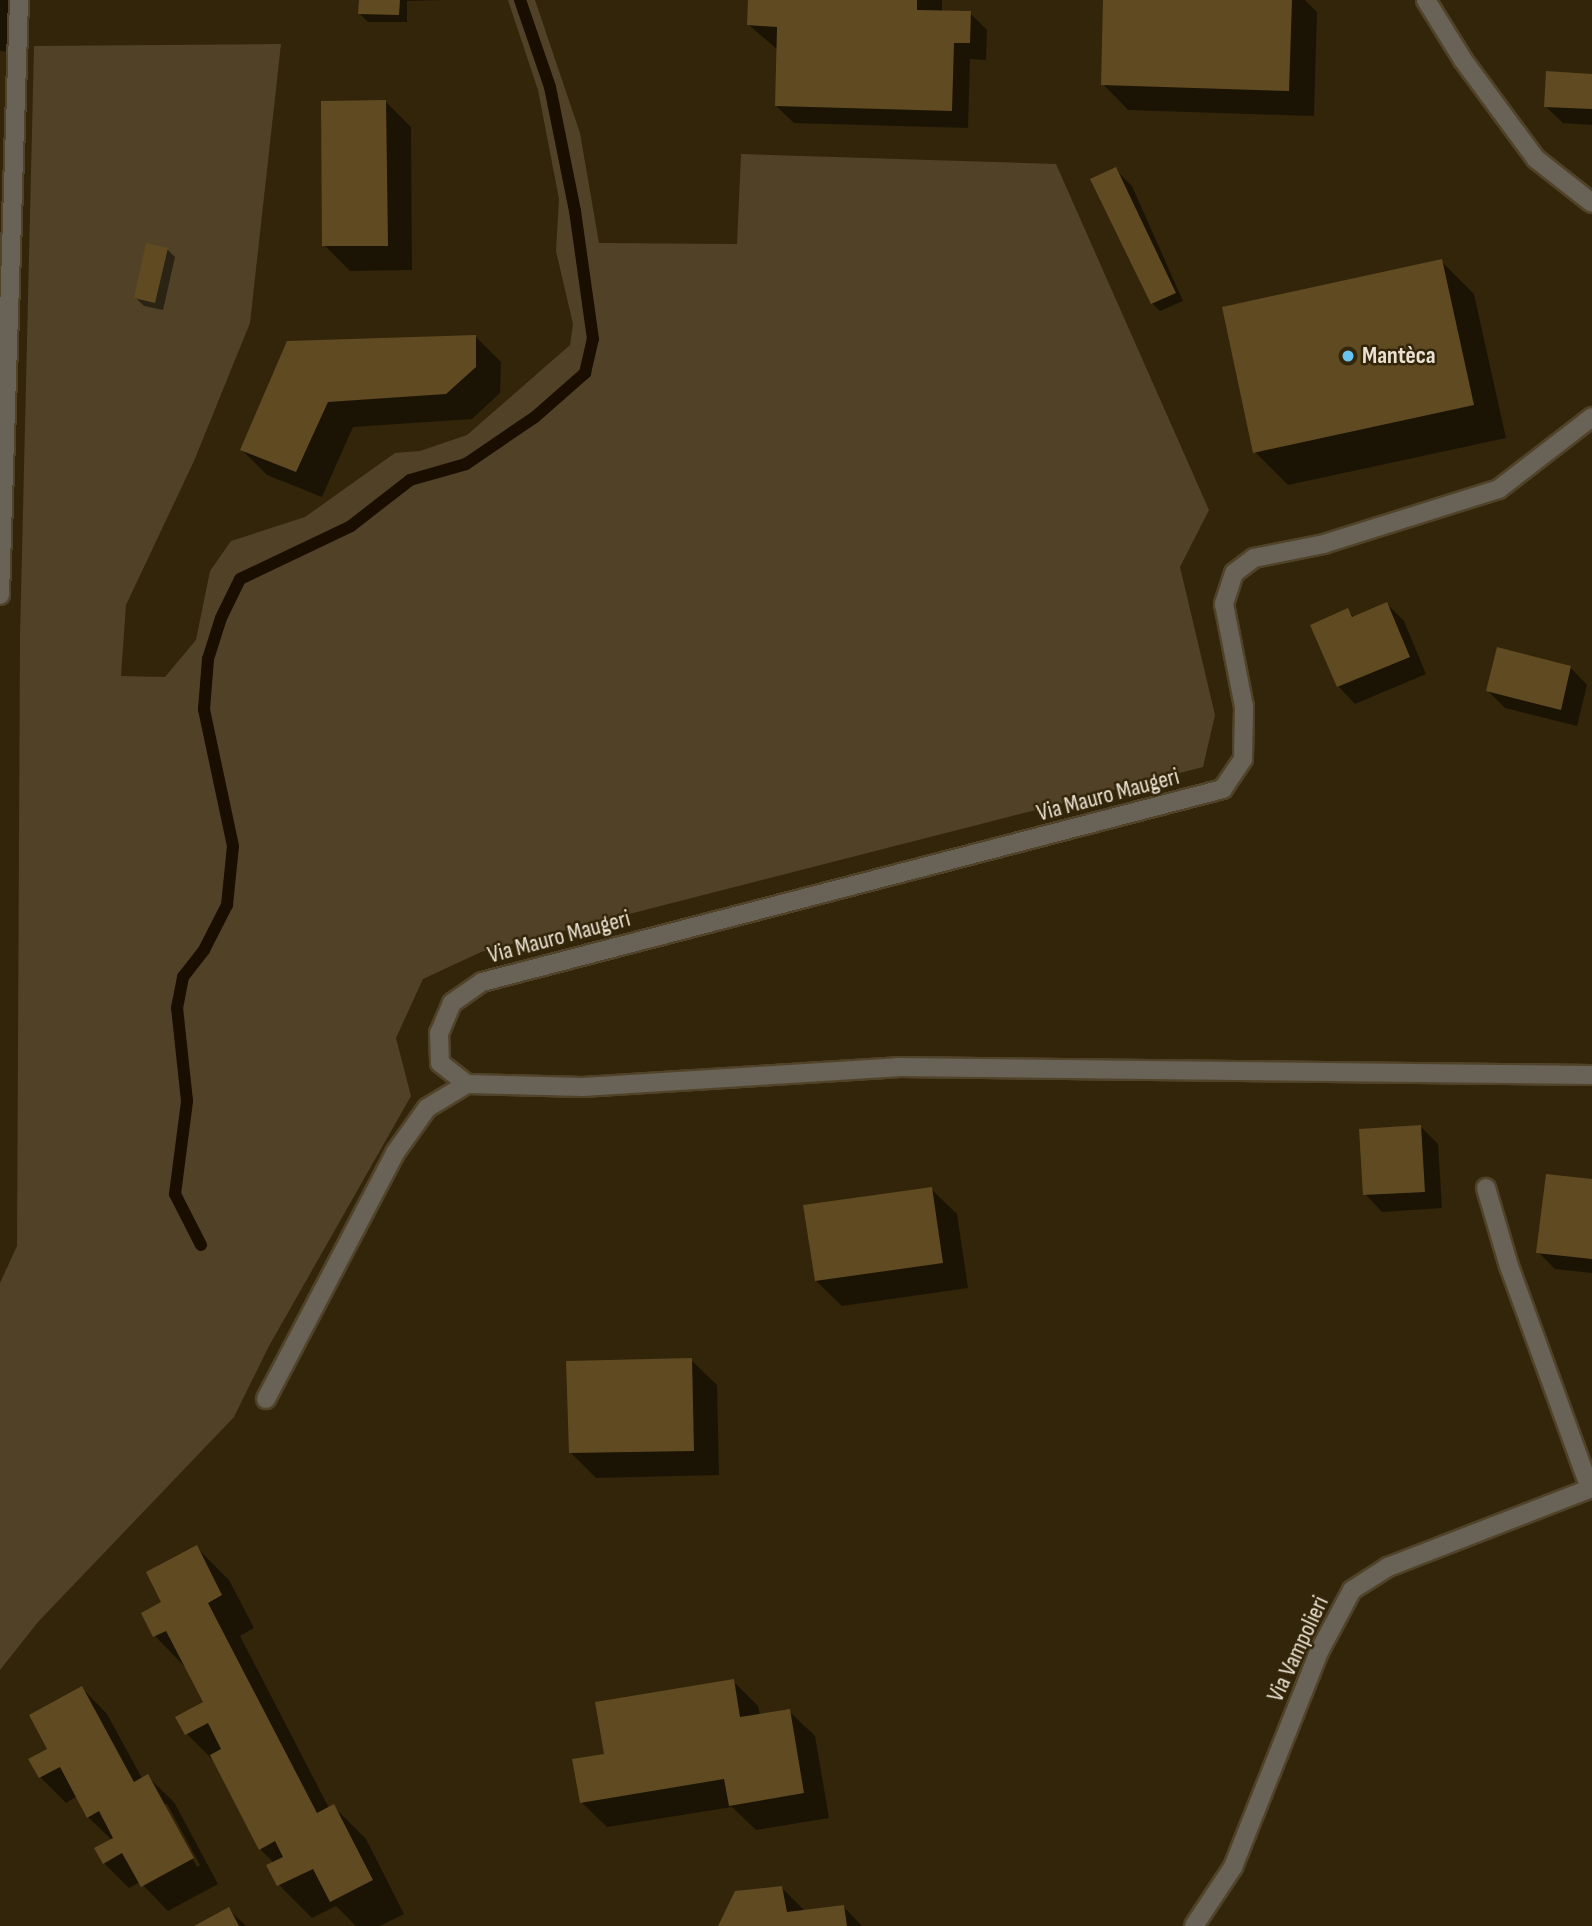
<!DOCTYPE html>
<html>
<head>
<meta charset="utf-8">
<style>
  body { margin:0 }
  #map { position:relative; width:1592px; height:1926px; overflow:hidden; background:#332509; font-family:"Sofia Sans Condensed",sans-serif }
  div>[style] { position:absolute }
  .green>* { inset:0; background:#514227 }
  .shadow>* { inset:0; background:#0007 }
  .stream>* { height:12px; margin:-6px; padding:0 6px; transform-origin:6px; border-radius:6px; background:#190e00 }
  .building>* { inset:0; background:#604a22 }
  .roads { filter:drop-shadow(2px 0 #504329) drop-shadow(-2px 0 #504329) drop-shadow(0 2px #504329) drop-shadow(0 -2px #504329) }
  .service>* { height:18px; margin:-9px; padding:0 9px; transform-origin:9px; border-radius:9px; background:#696256 }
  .minor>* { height:18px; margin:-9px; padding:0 9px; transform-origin:9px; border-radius:9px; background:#696256 }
  .dots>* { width:19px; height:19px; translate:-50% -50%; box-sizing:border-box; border:4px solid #332509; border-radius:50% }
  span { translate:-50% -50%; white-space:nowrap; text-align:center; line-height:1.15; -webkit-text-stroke:5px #332509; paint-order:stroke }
  .poi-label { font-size:24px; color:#eae1d2; font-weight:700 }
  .left { translate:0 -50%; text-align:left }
  .street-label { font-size:24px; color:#eae1d2 }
</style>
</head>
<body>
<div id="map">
  <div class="green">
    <div style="clip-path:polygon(508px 0,535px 0,580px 133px,599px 243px,737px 244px,741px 154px,1056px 164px,1209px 510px,1180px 567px,1215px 715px,1203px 767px,481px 952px,423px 979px,396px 1038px,411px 1096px,269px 1346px,234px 1417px,38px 1622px,0 1670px,0 1283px,17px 1246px,20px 637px,34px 46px,281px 44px,250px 323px,194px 461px,126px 605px,121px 676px,165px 677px,196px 640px,210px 571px,231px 541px,305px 517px,395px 453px,420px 451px,467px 435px,570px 345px,573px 324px,556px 251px,559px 199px,538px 90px)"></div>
  </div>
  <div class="shadow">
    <div style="clip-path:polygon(0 0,19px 0,11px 52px,0 51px)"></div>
    <div style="clip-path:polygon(360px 0,445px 0,407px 1px,407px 22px,368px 22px,360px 14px)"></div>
    <div style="clip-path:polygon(749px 0,942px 0,942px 12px,970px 13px,987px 30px,986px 60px,970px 59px,968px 128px,794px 123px,776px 106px,778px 50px,749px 25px)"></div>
    <div style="clip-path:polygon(1105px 0,1305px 0,1317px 12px,1314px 116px,1128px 110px,1103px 84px)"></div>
    <div style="clip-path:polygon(1592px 75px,1592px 125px,1563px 123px,1545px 106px)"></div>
    <div style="clip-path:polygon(386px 102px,411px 127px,412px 270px,350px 271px,324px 245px)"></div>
    <div style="clip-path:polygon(1115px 169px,1132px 186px,1183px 301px,1160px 311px,1152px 303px)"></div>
    <div style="clip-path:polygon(167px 249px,175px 257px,163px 310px,144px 306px,136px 298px)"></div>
    <div style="clip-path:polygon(1441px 261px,1474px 294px,1506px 438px,1288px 485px,1255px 452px)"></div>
    <div style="clip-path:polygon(476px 337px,501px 362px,500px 393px,472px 419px,353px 427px,322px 497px,267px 475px,242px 450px,288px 343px)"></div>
    <div style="clip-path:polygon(1387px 604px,1404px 621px,1426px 674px,1355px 704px,1338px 686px,1312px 626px,1348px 611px,1355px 618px)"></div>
    <div style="clip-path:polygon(1570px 667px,1587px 685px,1577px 726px,1505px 708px,1488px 691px)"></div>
    <div style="clip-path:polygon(1421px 1127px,1438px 1144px,1442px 1208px,1382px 1212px,1365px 1194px)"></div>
    <div style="clip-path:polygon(1592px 1181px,1592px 1273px,1555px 1269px,1538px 1252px)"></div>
    <div style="clip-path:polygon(931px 1189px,957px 1214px,968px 1288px,842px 1306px,816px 1281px)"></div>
    <div style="clip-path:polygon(691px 1360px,717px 1385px,719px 1475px,596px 1478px,570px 1452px)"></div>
    <div style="clip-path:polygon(196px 1547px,229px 1580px,254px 1628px,240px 1636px,329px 1808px,333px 1806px,366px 1839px,404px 1914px,380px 1926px,356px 1926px,336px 1906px,312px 1918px,279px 1885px,269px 1866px,274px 1863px,260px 1849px,216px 1763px,187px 1734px,205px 1703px,188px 1670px,155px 1636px,143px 1614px,164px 1603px)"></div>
    <div style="clip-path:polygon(733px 1681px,758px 1706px,760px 1716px,789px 1711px,815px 1736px,829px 1818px,756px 1830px,732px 1807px,607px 1827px,581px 1802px,606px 1755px)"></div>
    <div style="clip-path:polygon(evenodd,82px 1688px,107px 1714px,143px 1780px,148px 1777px,174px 1802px,218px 1884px,168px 1911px,140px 1882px,129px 1888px,104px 1863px,112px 1840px,88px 1817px,77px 1796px,66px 1803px,40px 1777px,49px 1749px,82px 1688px,163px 1804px,167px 1804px,200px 1865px,197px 1867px,163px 1804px)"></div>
    <div style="clip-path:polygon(782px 1888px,806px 1912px,844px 1907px,862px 1926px,720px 1926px)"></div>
    <div style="clip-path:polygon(229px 1910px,246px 1926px,198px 1926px)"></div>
  </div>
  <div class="stream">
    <div style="left:201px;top:1245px;width:57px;rotate:-117deg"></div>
    <div style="left:175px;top:1194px;width:94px;rotate:-82.6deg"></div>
    <div style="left:187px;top:1101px;width:94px;rotate:-96.1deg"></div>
    <div style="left:177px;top:1008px;width:32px;rotate:-79deg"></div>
    <div style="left:183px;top:977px;width:34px;rotate:-52deg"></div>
    <div style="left:204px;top:950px;width:51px;rotate:-62.9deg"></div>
    <div style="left:227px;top:905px;width:59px;rotate:-84.2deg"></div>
    <div style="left:233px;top:846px;width:140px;rotate:-102deg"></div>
    <div style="left:204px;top:709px;width:50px;rotate:-85.4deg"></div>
    <div style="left:208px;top:659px;width:43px;rotate:-72.4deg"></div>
    <div style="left:221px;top:618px;width:43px;rotate:-64deg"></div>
    <div style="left:240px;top:579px;width:123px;rotate:-25.5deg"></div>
    <div style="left:351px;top:526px;width:75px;rotate:-37.9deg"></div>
    <div style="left:410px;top:480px;width:58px;rotate:-15.9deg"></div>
    <div style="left:466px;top:464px;width:83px;rotate:-34.3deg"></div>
    <div style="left:535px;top:417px;width:67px;rotate:-41.3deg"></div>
    <div style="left:585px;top:373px;width:35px;rotate:-77deg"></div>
    <div style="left:593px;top:339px;width:129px;rotate:-98deg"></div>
    <div style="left:575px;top:211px;width:126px;rotate:-101.4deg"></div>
    <div style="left:550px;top:87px;width:92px;rotate:-109deg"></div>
  </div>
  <div class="building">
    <div style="clip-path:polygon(359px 0,400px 0,399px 15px,358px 14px)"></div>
    <div style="clip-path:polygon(748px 0,917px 0,917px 10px,971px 11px,970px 43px,954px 43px,952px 111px,775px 106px,777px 27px,747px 25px)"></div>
    <div style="clip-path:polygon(1103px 0,1292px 0,1289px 91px,1101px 85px)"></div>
    <div style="clip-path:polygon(1546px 71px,1592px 74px,1592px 109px,1544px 107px)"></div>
    <div style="clip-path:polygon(386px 100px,388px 246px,322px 246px,321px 101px)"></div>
    <div style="clip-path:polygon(1116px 167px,1176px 293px,1151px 304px,1090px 179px)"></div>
    <div style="clip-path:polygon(146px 243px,168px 248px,155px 303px,134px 298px)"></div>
    <div style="clip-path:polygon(1442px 259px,1474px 405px,1253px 453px,1222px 307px)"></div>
    <div style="clip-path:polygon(476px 335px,476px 367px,446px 394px,328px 402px,296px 472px,240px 450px,287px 341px)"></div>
    <div style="clip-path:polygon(1387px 602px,1410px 657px,1337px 687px,1310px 625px,1348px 608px,1352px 617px)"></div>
    <div style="clip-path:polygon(1497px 647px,1571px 666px,1561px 710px,1486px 691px)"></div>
    <div style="clip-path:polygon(1421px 1125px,1425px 1192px,1363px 1195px,1359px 1129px)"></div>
    <div style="clip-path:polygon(1546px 1174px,1592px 1179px,1592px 1259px,1536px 1253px)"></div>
    <div style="clip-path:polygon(932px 1187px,943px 1263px,815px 1281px,803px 1205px)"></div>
    <div style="clip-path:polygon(692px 1358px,694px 1451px,569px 1453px,566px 1361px)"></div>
    <div style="clip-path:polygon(197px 1545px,222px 1595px,208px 1603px,317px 1813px,334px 1804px,373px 1880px,330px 1902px,313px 1869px,277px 1886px,266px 1865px,283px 1857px,275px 1841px,259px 1850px,210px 1755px,221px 1749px,208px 1723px,185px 1735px,175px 1717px,203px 1702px,166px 1631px,153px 1637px,141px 1613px,161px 1602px,146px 1572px)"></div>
    <div style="clip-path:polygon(734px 1679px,740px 1717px,790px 1709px,804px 1793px,729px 1806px,724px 1779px,580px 1803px,572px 1759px,604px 1754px,595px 1702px)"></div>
    <div style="clip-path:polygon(82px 1686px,134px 1782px,148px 1774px,194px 1858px,141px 1887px,122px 1853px,103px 1864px,94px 1848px,113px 1838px,99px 1811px,87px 1818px,60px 1767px,39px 1778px,28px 1759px,47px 1749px,29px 1715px)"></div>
    <div style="clip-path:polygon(782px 1886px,787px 1912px,844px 1905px,847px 1926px,718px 1926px,735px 1891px)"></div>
    <div style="clip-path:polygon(229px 1907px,239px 1926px,194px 1926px)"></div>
  </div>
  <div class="roads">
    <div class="service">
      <div style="left:0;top:595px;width:595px;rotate:-88.17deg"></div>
      <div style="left:1486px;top:1188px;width:81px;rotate:73.6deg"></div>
      <div style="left:1509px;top:1266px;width:236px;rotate:70deg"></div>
    </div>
    <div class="minor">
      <div style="left:1426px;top:0;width:70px;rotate:58.3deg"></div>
      <div style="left:1463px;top:60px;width:123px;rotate:53.6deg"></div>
      <div style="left:1536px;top:159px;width:71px;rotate:38.2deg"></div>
      <div style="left:1592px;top:417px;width:118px;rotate:142.3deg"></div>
      <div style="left:1499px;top:489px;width:183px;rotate:162.6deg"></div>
      <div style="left:1324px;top:544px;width:71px;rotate:168.7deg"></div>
      <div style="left:1254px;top:558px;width:25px;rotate:143deg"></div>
      <div style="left:1234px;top:573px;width:33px;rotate:108deg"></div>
      <div style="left:1224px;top:604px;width:105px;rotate:79deg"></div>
      <div style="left:1244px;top:707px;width:52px;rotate:91.1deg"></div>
      <div style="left:1243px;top:759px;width:36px;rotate:124deg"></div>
      <div style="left:1223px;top:789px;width:766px;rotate:165.4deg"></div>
      <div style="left:482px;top:982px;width:37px;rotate:145deg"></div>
      <div style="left:452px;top:1003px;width:33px;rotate:113deg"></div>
      <div style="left:439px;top:1033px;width:30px;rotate:88deg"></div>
      <div style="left:440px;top:1063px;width:34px;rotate:38deg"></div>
      <div style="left:467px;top:1084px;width:116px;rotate:1.5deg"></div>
      <div style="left:583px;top:1087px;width:315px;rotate:-3.6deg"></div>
      <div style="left:897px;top:1067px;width:695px;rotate:0.66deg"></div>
      <div style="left:266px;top:1399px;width:278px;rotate:-62.3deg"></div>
      <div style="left:395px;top:1153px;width:55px;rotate:-54.6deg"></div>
      <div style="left:427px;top:1108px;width:47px;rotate:-31deg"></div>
      <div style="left:1194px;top:1926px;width:71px;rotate:-56.5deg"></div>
      <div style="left:1233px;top:1867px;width:234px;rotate:-68.2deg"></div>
      <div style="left:1320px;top:1650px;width:68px;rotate:-61.9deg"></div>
      <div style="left:1352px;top:1590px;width:43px;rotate:-32.6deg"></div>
      <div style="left:1388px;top:1567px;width:219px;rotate:-21.2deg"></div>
    </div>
  </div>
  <div class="dots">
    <div style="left:1348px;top:356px;background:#68c4f0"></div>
  </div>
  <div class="poi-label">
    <span class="left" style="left:1362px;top:356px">Mantèca</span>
  </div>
  <div class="street-label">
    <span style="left:1108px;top:795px;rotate:-15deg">Via Mauro Maugeri</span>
    <span style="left:559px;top:937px;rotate:-15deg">Via Mauro Maugeri</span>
    <span style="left:1298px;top:1649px;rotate:-65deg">Via Vampolieri</span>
  </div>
</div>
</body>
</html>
